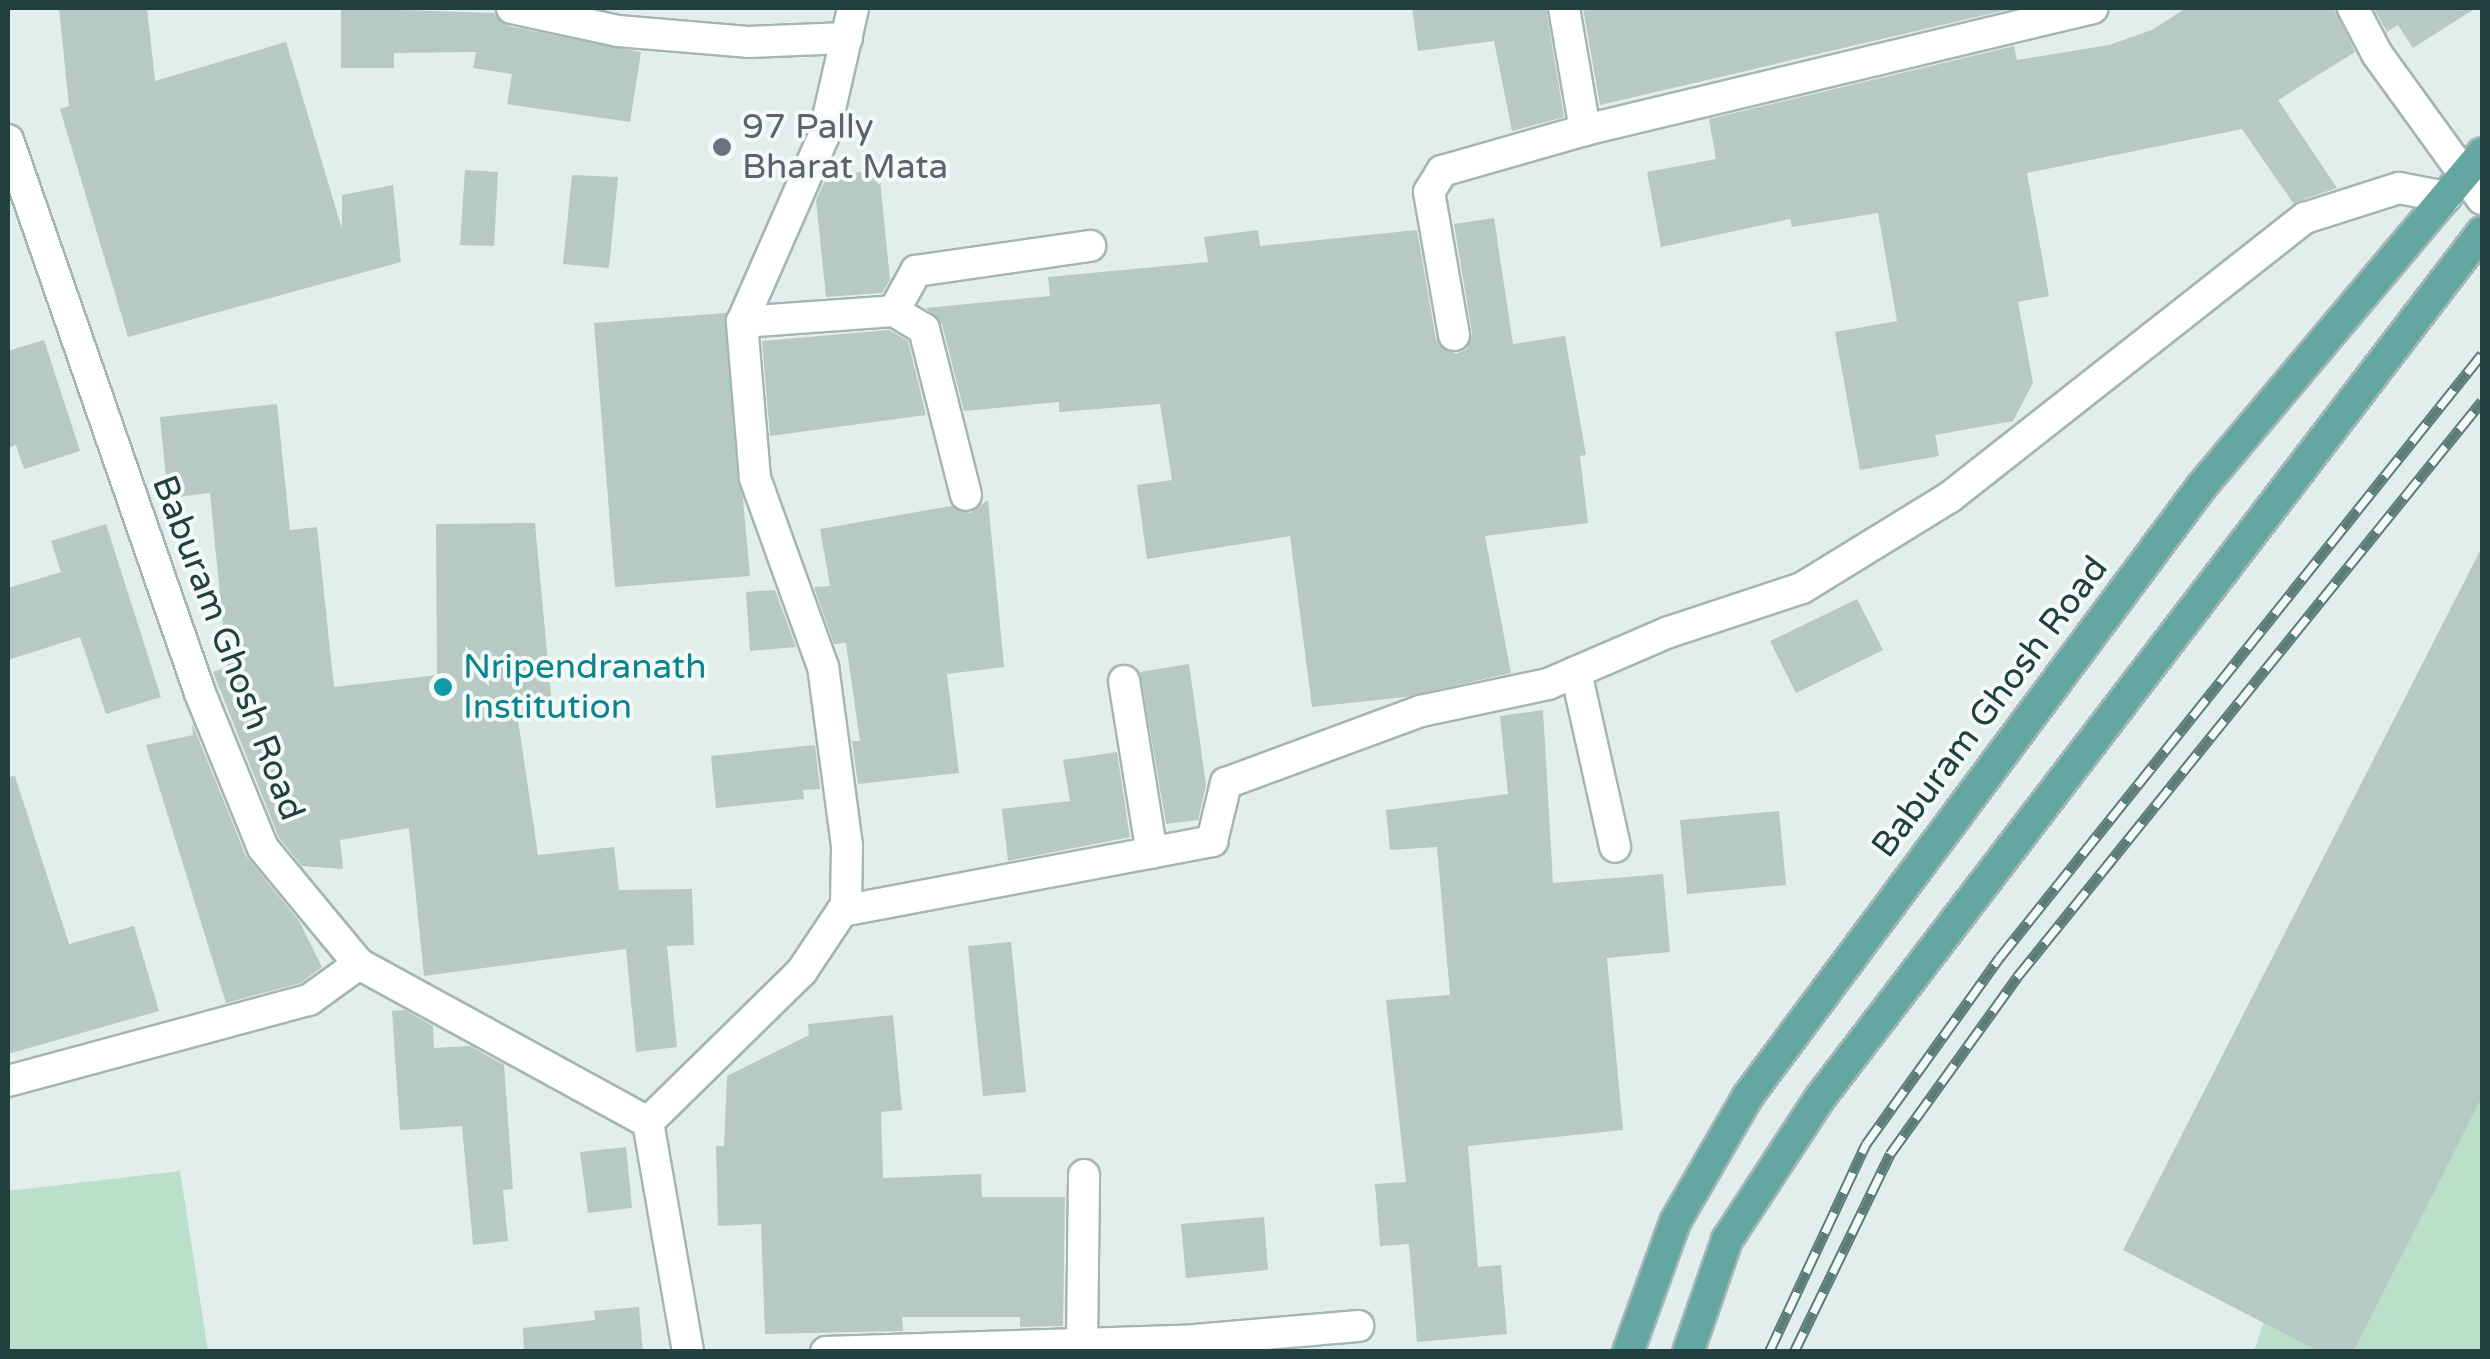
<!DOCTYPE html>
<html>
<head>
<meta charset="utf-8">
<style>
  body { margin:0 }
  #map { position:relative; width:2490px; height:1359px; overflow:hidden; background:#e2eeeb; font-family:"Varela Round",sans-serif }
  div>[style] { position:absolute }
  .green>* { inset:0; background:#bae0cb }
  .building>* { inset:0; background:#b7c9c4 }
  .roads { filter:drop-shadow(2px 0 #a4b6b3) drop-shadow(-2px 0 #a4b6b3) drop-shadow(0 2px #a4b6b3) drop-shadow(0 -2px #a4b6b3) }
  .minor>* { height:30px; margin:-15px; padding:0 15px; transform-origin:15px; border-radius:15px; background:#fff }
  .major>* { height:30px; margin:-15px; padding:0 15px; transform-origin:15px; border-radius:15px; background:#64a6a1 }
  .rail>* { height:11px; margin-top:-5.5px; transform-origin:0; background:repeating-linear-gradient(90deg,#f3faf8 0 22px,#5b7c79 0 44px); box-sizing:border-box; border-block:2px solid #5b7c79 }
  .dots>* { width:28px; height:28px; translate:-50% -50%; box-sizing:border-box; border:5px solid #f3faf8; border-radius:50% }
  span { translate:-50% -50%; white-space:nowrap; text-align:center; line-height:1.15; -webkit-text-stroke:8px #f3faf8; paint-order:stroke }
  .worship-label { font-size:35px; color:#5b616d }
  .left { translate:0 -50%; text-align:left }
  .street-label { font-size:35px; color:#21403d }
  .culture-label { font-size:35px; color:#0d838f }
  .frame { position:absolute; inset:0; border:10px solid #21403d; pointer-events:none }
</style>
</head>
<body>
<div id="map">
  <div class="green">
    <div style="clip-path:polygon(2482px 664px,2482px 1351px,2254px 1351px)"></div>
    <div style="clip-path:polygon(180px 1171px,208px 1351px,9px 1351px,8px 1191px)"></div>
  </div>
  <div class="building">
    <div style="clip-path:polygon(59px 8px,147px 8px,155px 81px,286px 42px,342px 229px,342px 195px,393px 185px,401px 262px,128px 337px,60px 109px,69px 106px)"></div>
    <div style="clip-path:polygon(341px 8px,494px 13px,508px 26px,641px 52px,630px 122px,507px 104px,512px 74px,473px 68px,476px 52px,394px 53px,394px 68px,341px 68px)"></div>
    <div style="clip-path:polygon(1412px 8px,1546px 8px,1564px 117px,1512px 131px,1494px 41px,1418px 51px)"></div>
    <div style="clip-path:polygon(1583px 8px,2005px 8px,2006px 10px,1600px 105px)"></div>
    <div style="clip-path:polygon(2186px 8px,2334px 8px,2355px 52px,2278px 100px,2337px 188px,2293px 203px,2242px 129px,2027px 173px,2049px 296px,2018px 302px,2033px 383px,2013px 421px,1935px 435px,1939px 456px,1860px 470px,1835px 332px,1897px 321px,1878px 213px,1792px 227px,1790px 219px,1661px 247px,1647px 172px,1716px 159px,1709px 119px,2014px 46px,2017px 60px,2109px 45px,2152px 30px)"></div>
    <div style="clip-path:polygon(2374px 8px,2476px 8px,2413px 48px,2398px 25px,2387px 32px)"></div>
    <div style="clip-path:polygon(465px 170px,498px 172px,494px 246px,460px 245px)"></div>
    <div style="clip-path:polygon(879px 170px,890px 280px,882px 293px,826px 297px,816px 200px,827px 176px)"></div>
    <div style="clip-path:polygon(572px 175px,618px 177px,609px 268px,563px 264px)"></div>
    <div style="clip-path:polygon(1494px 218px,1513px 344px,1565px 336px,1586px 455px,1580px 456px,1588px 523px,1485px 536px,1511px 673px,1405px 697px,1312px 707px,1290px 536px,1147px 559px,1137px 485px,1172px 480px,1160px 404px,1059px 412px,1059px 402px,964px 411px,942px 324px,926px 308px,1050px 296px,1048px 277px,1208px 262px,1204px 237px,1258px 230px,1260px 246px,1417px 230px,1436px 339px,1456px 354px,1467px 349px,1472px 333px,1454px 224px)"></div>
    <div style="clip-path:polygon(726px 313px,750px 576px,615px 587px,594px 323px)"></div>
    <div style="clip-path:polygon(889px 330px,908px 341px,926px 415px,770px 436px,762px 341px)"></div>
    <div style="clip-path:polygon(44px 340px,80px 451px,24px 469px,16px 445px,8px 448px,8px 351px)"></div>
    <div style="clip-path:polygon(277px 404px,290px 530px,317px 527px,334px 687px,437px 675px,436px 524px,535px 523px,552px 706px,517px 713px,538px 855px,614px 847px,619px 890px,692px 889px,694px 945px,667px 946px,677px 1047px,636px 1052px,626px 949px,424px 976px,409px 828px,340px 840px,343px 869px,302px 866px,279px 838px,213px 672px,227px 667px,210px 493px,168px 498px,160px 417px)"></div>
    <div style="clip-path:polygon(988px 500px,1004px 667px,947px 674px,959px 773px,858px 784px,852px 741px,860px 741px,846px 643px,834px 644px,814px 587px,830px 586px,820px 529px,951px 506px,970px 513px)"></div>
    <div style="clip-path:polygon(106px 524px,161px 697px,106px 714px,80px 637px,8px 660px,8px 588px,61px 572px,51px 541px)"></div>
    <div style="clip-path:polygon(2482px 547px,2482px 1097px,2353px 1352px,2320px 1352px,2123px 1250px)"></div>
    <div style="clip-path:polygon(775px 590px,796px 647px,750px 651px,746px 592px)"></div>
    <div style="clip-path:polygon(1857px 599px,1883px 650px,1796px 693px,1770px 641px)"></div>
    <div style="clip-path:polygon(1189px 664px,1206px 785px,1198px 820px,1166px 824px,1140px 672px)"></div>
    <div style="clip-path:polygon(1543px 710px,1553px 883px,1663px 874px,1670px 952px,1607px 958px,1623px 1130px,1468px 1146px,1478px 1267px,1501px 1265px,1507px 1334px,1417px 1342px,1409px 1244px,1380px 1246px,1375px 1184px,1406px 1182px,1386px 1000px,1450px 995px,1437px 847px,1390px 850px,1386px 810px,1508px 794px,1500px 716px)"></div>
    <div style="clip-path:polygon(192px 723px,246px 856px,299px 921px,322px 967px,301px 983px,226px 1003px,146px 745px,193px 735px)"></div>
    <div style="clip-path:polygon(815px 745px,820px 789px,803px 790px,804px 799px,716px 808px,711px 756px)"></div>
    <div style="clip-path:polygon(1117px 752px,1130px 837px,1008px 861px,1002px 809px,1070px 801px,1063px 760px)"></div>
    <div style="clip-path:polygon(15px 776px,69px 944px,134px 926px,159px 1011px,8px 1054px,8px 777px)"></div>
    <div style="clip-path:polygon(1779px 811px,1786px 885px,1687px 894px,1680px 820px)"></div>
    <div style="clip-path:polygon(1011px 942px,1026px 1092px,983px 1096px,968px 946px)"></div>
    <div style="clip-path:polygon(405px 1010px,433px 1026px,434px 1048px,470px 1046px,504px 1065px,513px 1189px,503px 1190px,508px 1241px,473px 1245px,462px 1126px,400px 1130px,392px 1011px)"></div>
    <div style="clip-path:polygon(893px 1015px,902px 1110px,881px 1112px,883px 1178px,981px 1174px,982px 1197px,1065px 1197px,1063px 1326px,1020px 1327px,1020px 1317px,902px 1317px,903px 1331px,765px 1334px,761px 1224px,718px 1226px,716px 1146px,724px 1146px,727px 1076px,809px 1035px,808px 1024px)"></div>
    <div style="clip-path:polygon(626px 1147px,632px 1208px,588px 1213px,580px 1152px)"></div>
    <div style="clip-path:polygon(1264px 1217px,1268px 1270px,1186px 1278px,1181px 1224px)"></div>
    <div style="clip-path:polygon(639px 1307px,643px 1352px,524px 1352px,523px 1328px,595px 1320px,594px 1311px)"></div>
  </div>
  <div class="roads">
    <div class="minor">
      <div style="left:512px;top:8px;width:108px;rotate:12.2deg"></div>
      <div style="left:618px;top:31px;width:130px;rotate:4.8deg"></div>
      <div style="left:748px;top:42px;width:99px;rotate:-2.3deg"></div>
      <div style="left:1564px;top:8px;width:124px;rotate:80.2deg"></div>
      <div style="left:1585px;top:130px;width:522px;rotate:-13.5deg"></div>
      <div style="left:2353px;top:8px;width:52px;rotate:62.4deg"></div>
      <div style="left:2377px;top:54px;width:179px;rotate:54.1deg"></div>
      <div style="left:8px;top:140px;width:585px;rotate:70.85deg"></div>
      <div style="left:200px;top:693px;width:167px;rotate:67.9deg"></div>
      <div style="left:263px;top:848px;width:151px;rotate:50.4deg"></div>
      <div style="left:359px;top:964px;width:329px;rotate:28.7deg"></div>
      <div style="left:894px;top:311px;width:35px;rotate:31deg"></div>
      <div style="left:924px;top:329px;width:171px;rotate:75.8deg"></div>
      <div style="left:742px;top:322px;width:152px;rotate:-4.1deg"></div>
      <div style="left:894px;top:311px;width:46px;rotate:-61.2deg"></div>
      <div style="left:916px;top:271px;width:176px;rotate:-8.2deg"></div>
      <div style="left:1454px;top:335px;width:145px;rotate:-99.9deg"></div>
      <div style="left:1429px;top:192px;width:25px;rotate:-58deg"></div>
      <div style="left:1442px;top:171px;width:149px;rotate:-16deg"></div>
      <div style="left:1576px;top:672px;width:179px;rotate:77.4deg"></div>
      <div style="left:1124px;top:681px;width:174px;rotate:80.8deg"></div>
      <div style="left:842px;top:911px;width:377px;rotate:-10.7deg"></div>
      <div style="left:1212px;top:841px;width:60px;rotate:-76.4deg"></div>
      <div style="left:1226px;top:783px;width:208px;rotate:-20.3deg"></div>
      <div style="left:1421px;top:711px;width:130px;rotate:-12deg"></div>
      <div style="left:1548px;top:684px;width:132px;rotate:-23.3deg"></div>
      <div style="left:1669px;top:632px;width:140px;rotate:-18.3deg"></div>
      <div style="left:1802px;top:588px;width:174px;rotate:-31.6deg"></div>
      <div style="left:1950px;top:497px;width:452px;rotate:-38.2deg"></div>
      <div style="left:2305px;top:218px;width:99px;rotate:-17.7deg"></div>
      <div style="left:2399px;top:188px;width:48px;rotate:10.8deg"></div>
      <div style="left:8px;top:1081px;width:312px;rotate:-15.1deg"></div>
      <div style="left:309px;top:1000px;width:62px;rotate:-35.8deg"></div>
      <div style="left:648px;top:1122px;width:216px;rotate:-44.4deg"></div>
      <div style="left:802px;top:971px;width:79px;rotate:-56.3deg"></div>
      <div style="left:846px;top:905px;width:59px;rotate:-89deg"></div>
      <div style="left:847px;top:846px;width:181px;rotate:-97.6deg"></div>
      <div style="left:823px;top:667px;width:201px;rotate:-109.8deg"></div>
      <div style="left:755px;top:478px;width:157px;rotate:-94.8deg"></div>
      <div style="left:742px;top:322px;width:204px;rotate:-66.3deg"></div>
      <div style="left:824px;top:135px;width:130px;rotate:-77.1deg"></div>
      <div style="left:648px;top:1122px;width:233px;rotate:80.1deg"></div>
      <div style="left:1082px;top:1344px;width:169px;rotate:-89.3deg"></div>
      <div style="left:826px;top:1352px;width:357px;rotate:-1.8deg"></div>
      <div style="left:1183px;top:1341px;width:176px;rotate:-4.9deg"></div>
    </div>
    <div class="major">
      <div style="left:1628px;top:1352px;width:138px;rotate:-70.1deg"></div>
      <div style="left:1675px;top:1222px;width:146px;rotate:-59.9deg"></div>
      <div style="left:1748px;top:1096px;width:760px;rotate:-53.34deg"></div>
      <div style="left:2202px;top:486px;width:435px;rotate:-49.9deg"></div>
      <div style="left:1688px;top:1352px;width:119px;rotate:-70.8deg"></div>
      <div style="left:1727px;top:1240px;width:170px;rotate:-56.8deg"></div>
      <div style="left:1820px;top:1098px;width:1090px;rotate:-52.6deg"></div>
    </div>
  </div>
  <div class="rail">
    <div style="left:1769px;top:1352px;width:230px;rotate:-65deg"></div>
    <div style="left:1866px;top:1144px;width:230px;rotate:-54.4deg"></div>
    <div style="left:2000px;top:957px;width:772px;rotate:-51.36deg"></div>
    <div style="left:1794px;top:1352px;width:220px;rotate:-64.1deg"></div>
    <div style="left:1890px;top:1154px;width:218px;rotate:-54.3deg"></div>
    <div style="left:2017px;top:977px;width:740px;rotate:-51.09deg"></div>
  </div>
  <div class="dots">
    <div style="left:722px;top:147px;background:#6b7280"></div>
    <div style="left:443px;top:687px;background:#0f9aa8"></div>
  </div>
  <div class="worship-label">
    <span class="left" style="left:742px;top:147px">97 Pally<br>Bharat Mata</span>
  </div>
  <div class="street-label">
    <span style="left:228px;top:648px;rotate:69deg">Baburam Ghosh Road</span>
    <span style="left:1990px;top:707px;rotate:-53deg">Baburam Ghosh Road</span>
  </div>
  <div class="culture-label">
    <span class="left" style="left:463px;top:687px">Nripendranath<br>Institution</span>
  </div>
  <div class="frame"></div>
</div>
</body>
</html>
